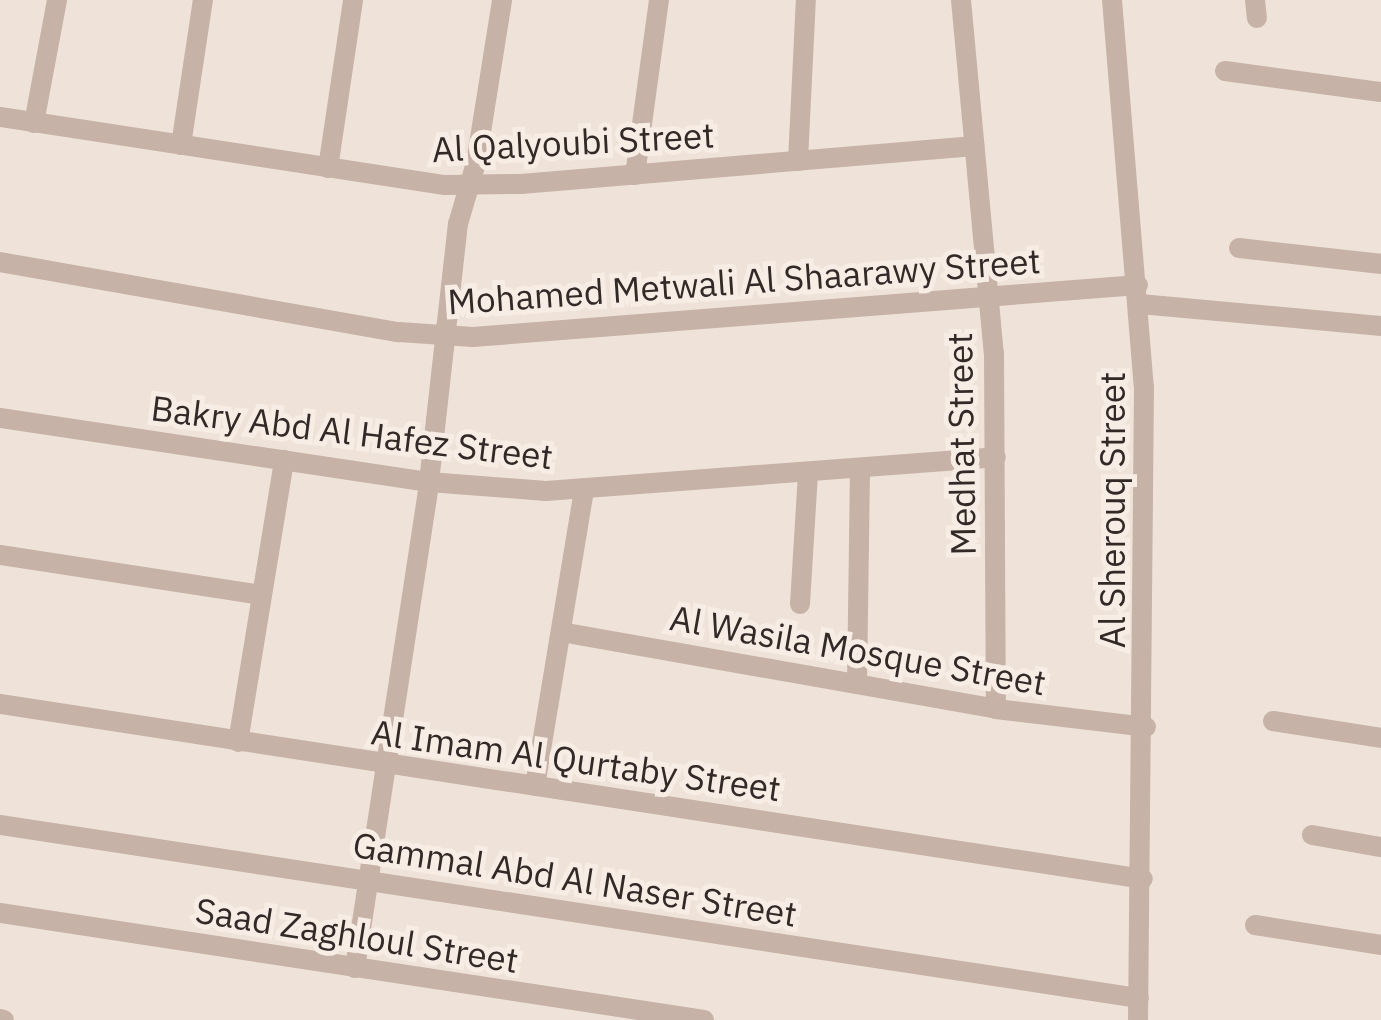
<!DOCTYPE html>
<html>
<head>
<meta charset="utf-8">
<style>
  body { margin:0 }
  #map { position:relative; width:1381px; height:1020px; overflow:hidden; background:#efe3d9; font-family:"IBM Plex Sans",sans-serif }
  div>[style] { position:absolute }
  .minor>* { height:20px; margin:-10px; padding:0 10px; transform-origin:10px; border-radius:10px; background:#c6b2a7 }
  span { translate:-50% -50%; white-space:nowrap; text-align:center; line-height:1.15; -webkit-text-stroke:10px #f7ede5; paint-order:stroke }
  .street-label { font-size:35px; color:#332927 }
</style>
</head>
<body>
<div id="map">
  <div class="minor">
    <div style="left:961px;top:0;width:355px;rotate:84.7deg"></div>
    <div style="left:994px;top:353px;width:356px;rotate:89.7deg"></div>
    <div style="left:1112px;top:0;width:388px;rotate:85.3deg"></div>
    <div style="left:1144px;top:387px;width:633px;rotate:90.54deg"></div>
    <div style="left:1255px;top:0;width:18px;rotate:84deg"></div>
    <div style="left:1225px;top:71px;width:157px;rotate:7.7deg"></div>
    <div style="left:0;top:117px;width:450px;rotate:8.7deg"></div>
    <div style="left:445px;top:185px;width:76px;rotate:-0.8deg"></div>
    <div style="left:521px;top:184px;width:455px;rotate:-4.8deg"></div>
    <div style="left:34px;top:123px;width:125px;rotate:-79.4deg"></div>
    <div style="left:181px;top:145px;width:147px;rotate:-81.4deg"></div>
    <div style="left:798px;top:161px;width:161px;rotate:-87.2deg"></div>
    <div style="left:328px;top:168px;width:170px;rotate:-81.5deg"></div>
    <div style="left:635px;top:175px;width:177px;rotate:-82.2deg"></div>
    <div style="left:1239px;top:248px;width:143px;rotate:6.4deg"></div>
    <div style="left:0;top:262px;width:405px;rotate:10deg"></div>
    <div style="left:399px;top:332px;width:74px;rotate:3.9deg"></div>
    <div style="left:473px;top:337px;width:667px;rotate:-4.47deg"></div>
    <div style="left:1140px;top:304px;width:242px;rotate:5.2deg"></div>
    <div style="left:0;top:418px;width:434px;rotate:8.5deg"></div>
    <div style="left:429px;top:482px;width:117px;rotate:4.4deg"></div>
    <div style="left:546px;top:491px;width:451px;rotate:-4.3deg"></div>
    <div style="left:0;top:555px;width:265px;rotate:8.7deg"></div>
    <div style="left:800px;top:604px;width:131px;rotate:-86.5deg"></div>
    <div style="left:561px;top:632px;width:442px;rotate:10deg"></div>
    <div style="left:996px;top:709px;width:151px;rotate:6.8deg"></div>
    <div style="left:857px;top:684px;width:215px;rotate:-89.2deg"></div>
    <div style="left:0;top:704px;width:1156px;rotate:8.7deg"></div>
    <div style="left:1273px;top:721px;width:109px;rotate:8.9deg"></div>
    <div style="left:238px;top:742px;width:286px;rotate:-80.7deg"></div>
    <div style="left:535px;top:786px;width:299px;rotate:-80.6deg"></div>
    <div style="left:0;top:825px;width:1152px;rotate:8.64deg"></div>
    <div style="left:1312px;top:835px;width:70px;rotate:9.9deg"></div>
    <div style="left:0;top:913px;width:712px;rotate:8.64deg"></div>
    <div style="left:1255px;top:925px;width:128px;rotate:9deg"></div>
    <div style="left:355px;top:968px;width:492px;rotate:-81.3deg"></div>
    <div style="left:429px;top:482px;width:260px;rotate:-83.6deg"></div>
    <div style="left:458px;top:224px;width:64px;rotate:-73.6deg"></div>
    <div style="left:476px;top:163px;width:165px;rotate:-80.9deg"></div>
    <div style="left:0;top:1019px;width:4px;rotate:14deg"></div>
  </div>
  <div class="street-label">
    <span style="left:573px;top:142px;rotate:-3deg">Al Qalyoubi Street</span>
    <span style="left:744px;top:281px;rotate:-4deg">Mohamed Metwali Al Shaarawy Street</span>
    <span style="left:352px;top:432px;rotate:7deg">Bakry Abd Al Hafez Street</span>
    <span style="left:961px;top:444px;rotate:-91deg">Medhat Street</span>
    <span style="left:1112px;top:510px;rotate:-90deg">Al Sherouq Street</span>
    <span style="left:858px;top:650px;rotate:10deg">Al Wasila Mosque Street</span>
    <span style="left:576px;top:760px;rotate:8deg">Al Imam Al Qurtaby Street</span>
    <span style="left:575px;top:879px;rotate:9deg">Gammal Abd Al Naser Street</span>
    <span style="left:357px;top:935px;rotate:9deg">Saad Zaghloul Street</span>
  </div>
</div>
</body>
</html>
